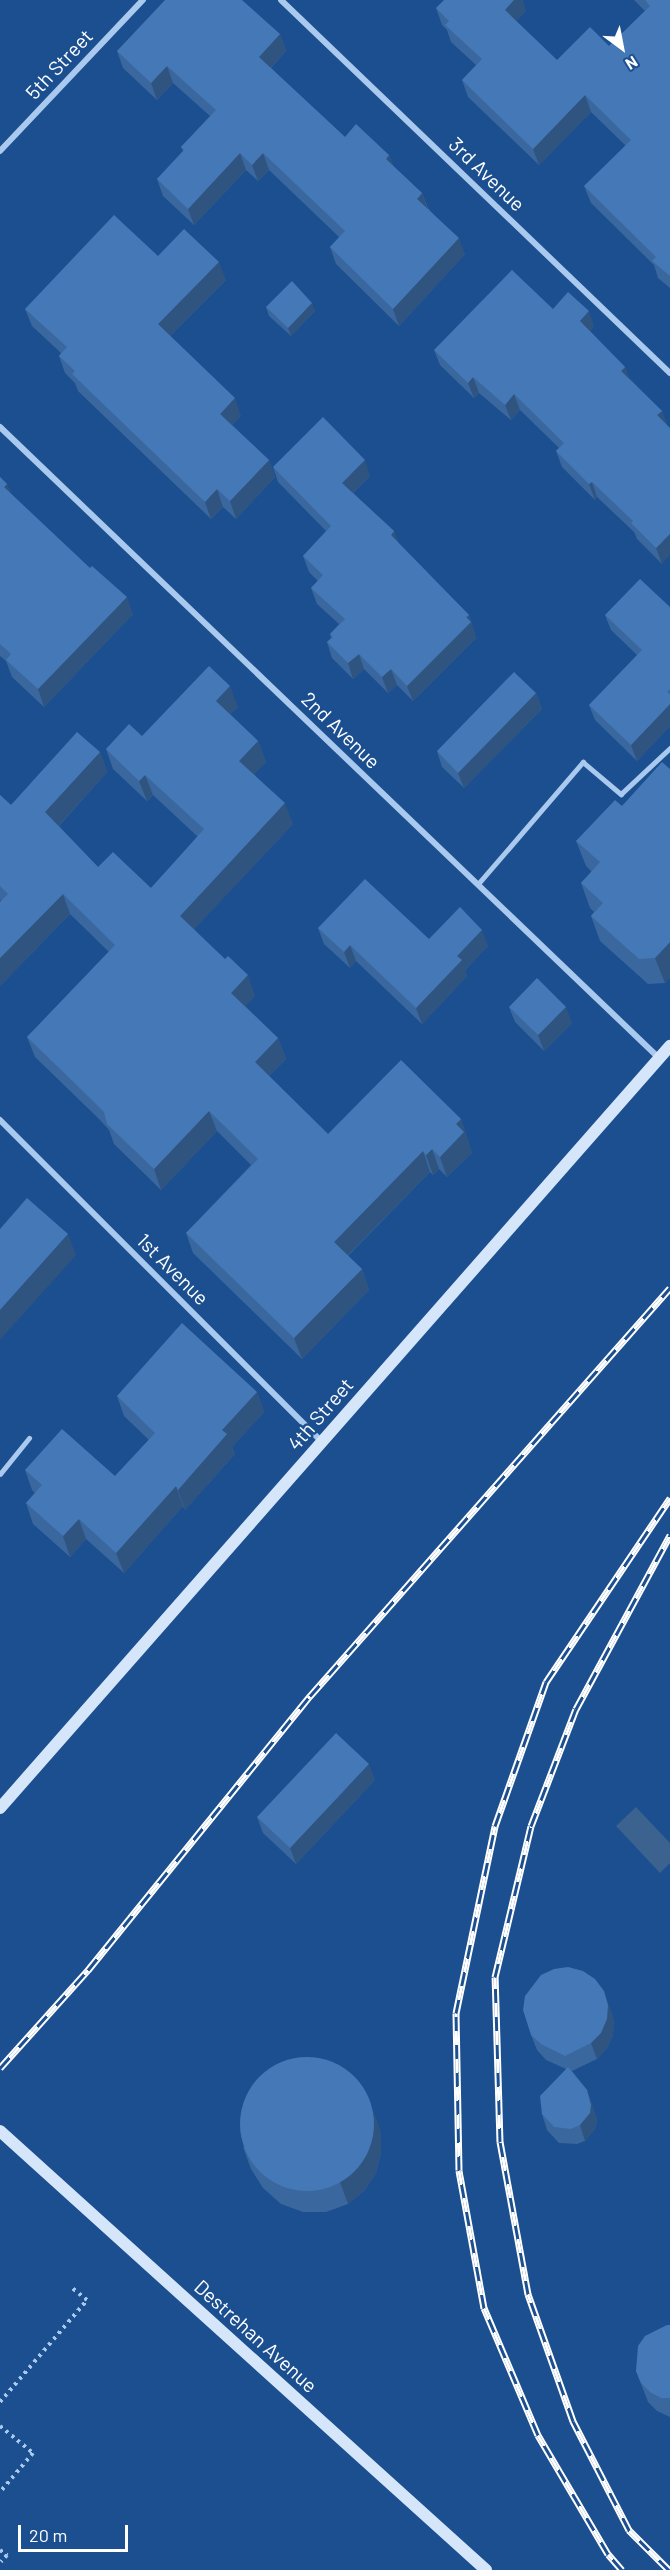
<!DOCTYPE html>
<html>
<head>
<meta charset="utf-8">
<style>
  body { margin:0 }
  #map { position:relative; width:670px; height:2570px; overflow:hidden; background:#1b4f8f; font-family:Barlow,sans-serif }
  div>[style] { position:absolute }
  .water>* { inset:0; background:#3c6290 }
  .path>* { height:4px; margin-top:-2px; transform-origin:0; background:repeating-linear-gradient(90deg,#a9c9ee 0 3px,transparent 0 7.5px) }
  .service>* { height:4.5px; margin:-2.25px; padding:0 2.25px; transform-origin:2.25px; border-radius:2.25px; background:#a9c9ee }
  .minor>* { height:6px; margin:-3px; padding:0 3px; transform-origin:3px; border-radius:3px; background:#a9c9ee }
  .secondary>* { height:12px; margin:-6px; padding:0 6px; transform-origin:6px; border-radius:6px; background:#d6e6fa }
  .rail>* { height:7px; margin-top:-3.5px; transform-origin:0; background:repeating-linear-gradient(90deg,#1b4f8f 0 14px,#fff 0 28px); box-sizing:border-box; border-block:2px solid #fff }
  .wall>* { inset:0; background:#3a679d }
  .shaded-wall>* { inset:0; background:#305480 }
  .building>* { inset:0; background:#4478b7 }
  .round { border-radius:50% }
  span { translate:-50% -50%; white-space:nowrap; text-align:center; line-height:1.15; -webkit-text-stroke:5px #1b4f8f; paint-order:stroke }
  .street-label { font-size:20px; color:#fff }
  .north { position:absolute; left:592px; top:18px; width:60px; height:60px; -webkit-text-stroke:4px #1b4f8f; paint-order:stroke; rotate:148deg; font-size:16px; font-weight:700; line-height:24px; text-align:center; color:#fff }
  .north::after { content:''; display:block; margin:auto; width:21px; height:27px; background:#fff; clip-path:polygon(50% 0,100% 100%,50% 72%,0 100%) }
  .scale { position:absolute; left:18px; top:2525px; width:110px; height:27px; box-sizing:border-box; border:3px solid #fff; border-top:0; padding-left:8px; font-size:18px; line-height:21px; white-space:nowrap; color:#fff; -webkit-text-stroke:4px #1b4f8f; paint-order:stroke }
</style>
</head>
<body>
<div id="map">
  <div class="water">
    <div style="clip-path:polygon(636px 1807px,670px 1843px,670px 1863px,660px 1873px,616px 1826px)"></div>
  </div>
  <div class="path">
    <div style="left:0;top:2402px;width:134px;rotate:-49.5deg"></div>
    <div style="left:87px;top:2300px;width:22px;rotate:-141deg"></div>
    <div style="left:0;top:2426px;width:43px;rotate:39.3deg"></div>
    <div style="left:33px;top:2453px;width:51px;rotate:130.2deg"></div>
    <div style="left:0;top:2550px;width:9px;rotate:36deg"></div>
    <div style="left:7px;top:2555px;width:9px;rotate:131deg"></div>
  </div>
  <div class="service">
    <div style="left:478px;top:884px;width:161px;rotate:-49.3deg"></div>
    <div style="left:583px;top:762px;width:50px;rotate:40.1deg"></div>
    <div style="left:621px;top:794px;width:67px;rotate:-43.2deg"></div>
    <div style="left:0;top:1474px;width:46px;rotate:-51.1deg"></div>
  </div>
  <div class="minor">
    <div style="left:281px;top:0;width:539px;rotate:43.8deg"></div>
    <div style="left:0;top:151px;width:208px;rotate:-46.6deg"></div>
    <div style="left:0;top:427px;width:912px;rotate:43.76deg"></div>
    <div style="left:0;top:1120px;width:455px;rotate:45deg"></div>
  </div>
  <div class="secondary">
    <div style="left:0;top:1808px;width:1015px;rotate:-48.68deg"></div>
    <div style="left:0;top:2131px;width:655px;rotate:42.09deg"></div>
  </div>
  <div class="rail">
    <div style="left:0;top:2068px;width:132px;rotate:-48.1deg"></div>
    <div style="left:88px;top:1970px;width:353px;rotate:-51deg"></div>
    <div style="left:310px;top:1696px;width:544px;rotate:-48.58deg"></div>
    <div style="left:622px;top:2570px;width:21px;rotate:-131deg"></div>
    <div style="left:608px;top:2554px;width:138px;rotate:-120.5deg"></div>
    <div style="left:538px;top:2435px;width:138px;rotate:-113deg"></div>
    <div style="left:484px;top:2308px;width:140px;rotate:-100.3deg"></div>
    <div style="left:459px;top:2170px;width:157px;rotate:-91.1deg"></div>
    <div style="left:456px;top:2013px;width:191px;rotate:-78.2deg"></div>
    <div style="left:495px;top:1826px;width:153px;rotate:-70.5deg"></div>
    <div style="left:546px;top:1682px;width:222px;rotate:-56deg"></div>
    <div style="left:669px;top:2570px;width:57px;rotate:-135deg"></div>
    <div style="left:629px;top:2530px;width:123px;rotate:-117.2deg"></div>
    <div style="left:573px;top:2421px;width:135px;rotate:-109.5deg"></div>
    <div style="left:528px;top:2294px;width:155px;rotate:-100.4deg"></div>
    <div style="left:500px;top:2142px;width:165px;rotate:-91.7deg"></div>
    <div style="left:495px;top:1977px;width:155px;rotate:-76.6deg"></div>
    <div style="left:531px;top:1826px;width:125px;rotate:-69deg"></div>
    <div style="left:576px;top:1709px;width:198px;rotate:-61.6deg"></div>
  </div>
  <div class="wall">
    <div style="clip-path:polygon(634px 0,670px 0,670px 288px,658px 278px,654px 265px,591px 203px,584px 186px,626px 146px,591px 112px,539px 165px,468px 97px,462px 80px,476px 65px,451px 42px,447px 30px,442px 25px,436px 8px,526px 11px,516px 21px,557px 60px,609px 46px,645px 11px)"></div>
    <div style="clip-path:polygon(280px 34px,286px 51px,271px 68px,345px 137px,389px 155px,393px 166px,422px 193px,428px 208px,465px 254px,399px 326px,336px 264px,330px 247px,339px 237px,269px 170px,258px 181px,246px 170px,194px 225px,163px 196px,157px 179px,183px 151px,181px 147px,210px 116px,173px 83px,157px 100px,123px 68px,117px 51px)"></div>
    <div style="clip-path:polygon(158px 256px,226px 280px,170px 336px,241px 416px,232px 425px,269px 460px,275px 477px,236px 519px,223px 507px,211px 519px,78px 391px,75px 383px,65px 373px,59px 356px,61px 353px,32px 326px,25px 309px)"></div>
    <div style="clip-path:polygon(266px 307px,315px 311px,291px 336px,269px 316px)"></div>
    <div style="clip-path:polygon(594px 326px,590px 331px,625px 367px,629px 378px,662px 411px,667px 425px,662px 564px,637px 539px,634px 532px,597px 497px,595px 500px,562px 467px,556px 451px,559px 448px,520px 410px,511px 420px,479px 393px,474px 398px,440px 365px,434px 350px)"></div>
    <div style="clip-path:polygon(273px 467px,370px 476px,353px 493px,394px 531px,398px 543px,469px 615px,476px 638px,413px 701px,397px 685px,388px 693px,364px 669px,353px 679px,332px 658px,327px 642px,331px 638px,330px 634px,339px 624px,317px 604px,311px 588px,318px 581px,309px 572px,303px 556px,326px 531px,278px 482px)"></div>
    <div style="clip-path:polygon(0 477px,7px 484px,11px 494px,133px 614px,44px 707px,12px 677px,6px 661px,0 656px)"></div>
    <div style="clip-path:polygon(670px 607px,670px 726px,637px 761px,595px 720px,589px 705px,637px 655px,611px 630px,605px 615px)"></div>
    <div style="clip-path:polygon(536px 693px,542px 709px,464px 788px,442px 767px,437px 751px)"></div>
    <div style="clip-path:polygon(238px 707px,230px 714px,258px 741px,266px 762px,254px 774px,293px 824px,194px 929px,255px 996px,245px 1006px,278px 1038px,286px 1059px,269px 1076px,328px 1134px,461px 1119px,472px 1153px,447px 1177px,439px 1169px,433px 1175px,430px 1172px,348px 1256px,362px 1269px,369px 1290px,302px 1359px,193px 1253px,186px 1233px,251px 1165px,217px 1131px,161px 1190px,114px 1144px,109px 1130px,99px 1119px,35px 1057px,27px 1037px,109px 952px,70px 914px,0 986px,0 902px,1px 901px,0 900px,0 795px,11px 805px,100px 752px,107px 772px,59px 826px,98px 867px,151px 888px,198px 837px,153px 795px,147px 801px,113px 769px,106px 749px,142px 736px)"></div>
    <div style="clip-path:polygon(670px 769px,670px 977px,665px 983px,648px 984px,600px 941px,591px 916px,594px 912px,590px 908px,581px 883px,592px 872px,586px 866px,576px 841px)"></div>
    <div style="clip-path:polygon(318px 928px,429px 939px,488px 946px,465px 970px,467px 976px,422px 1024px,356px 961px,350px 968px,324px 944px)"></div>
    <div style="clip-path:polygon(509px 1007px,572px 1023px,544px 1051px,515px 1022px)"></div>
    <div style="clip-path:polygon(257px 1392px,264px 1412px,232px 1447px,235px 1454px,185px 1510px,183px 1506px,124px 1573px,86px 1539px,70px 1557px,33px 1524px,26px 1503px,35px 1493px,32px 1490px,25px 1470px,115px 1476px,149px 1440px,124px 1416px,117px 1396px)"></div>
    <div style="clip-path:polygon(375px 1780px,296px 1864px,263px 1833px,257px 1817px)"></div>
    <div style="clip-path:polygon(609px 2006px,614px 2020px,613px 2035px,607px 2048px,597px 2059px,572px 2071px,587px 2090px,597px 2120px,595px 2129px,585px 2141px,577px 2144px,559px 2143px,547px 2130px,542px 2114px,566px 2069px,546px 2060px,537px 2050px,531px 2035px)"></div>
    <div style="clip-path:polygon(381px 2132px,381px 2153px,376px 2173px,364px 2191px,348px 2204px,326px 2212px,303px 2212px,281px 2204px,263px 2188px,251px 2169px,243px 2147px)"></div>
    <div style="clip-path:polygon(670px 2325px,670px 2417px,657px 2411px,648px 2402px,636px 2371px)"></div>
  </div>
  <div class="shaded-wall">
    <div style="clip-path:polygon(514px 0,523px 0,526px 11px,511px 27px,505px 10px)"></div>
    <div style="clip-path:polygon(280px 34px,286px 51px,265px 74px,259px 57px)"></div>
    <div style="clip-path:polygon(167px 66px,173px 83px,157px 100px,151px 83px)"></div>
    <div style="clip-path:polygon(585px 95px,591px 112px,539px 165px,533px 149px)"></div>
    <div style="clip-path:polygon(240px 153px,246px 170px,194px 225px,188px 209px)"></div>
    <div style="clip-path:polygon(263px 153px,269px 170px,258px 181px,252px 165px)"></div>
    <div style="clip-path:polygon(389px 155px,395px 172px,386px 159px)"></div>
    <div style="clip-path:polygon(422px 193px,428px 210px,417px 199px)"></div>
    <div style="clip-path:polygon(459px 238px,465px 254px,399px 326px,393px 309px)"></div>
    <div style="clip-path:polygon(219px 262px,226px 280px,164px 342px,158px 324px)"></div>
    <div style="clip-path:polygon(312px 303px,315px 311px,291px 336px,288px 328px)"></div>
    <div style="clip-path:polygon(589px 311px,594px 326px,586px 336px,580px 321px)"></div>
    <div style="clip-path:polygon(625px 367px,631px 383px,621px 371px)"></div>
    <div style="clip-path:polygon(473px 377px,479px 393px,474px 398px,468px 383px)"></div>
    <div style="clip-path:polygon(514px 394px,520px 410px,511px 420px,505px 405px)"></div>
    <div style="clip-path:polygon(235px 398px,241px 416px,226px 432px,220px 414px)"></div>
    <div style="clip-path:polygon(662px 411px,668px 426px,657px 415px)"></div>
    <div style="clip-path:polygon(269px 460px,275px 477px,236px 519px,230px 501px)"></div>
    <div style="clip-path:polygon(365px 460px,370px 476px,347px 498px,342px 483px)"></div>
    <div style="clip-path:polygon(592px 482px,597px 497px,595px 500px,589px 484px)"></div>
    <div style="clip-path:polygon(7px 484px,14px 501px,4px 487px)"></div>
    <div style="clip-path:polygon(217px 489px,223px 507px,211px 519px,205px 502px)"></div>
    <div style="clip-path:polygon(394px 531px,400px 547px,391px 535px)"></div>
    <div style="clip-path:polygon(670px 534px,670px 555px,662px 564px,656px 548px)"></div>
    <div style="clip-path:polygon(127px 597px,133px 614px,44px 707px,38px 689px)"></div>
    <div style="clip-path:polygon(469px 615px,476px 638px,413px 701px,407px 686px)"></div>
    <div style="clip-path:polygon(359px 654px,364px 669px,353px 679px,348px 663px)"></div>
    <div style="clip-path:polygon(391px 669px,397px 685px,388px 693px,382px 677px)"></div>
    <div style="clip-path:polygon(230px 686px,238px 707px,223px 721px,216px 701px)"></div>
    <div style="clip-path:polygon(536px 693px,542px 709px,464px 788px,458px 773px)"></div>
    <div style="clip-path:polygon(670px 704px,670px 726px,637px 761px,631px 745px)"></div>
    <div style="clip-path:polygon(258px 741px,266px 762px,247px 782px,239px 761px)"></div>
    <div style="clip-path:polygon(100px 752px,107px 772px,53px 832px,45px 812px)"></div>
    <div style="clip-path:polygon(145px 775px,153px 795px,147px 801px,139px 781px)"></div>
    <div style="clip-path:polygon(285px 803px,293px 824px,188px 936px,180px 916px)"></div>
    <div style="clip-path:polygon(63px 894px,70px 914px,0 986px,0 958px)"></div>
    <div style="clip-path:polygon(482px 930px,488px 946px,465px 970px,467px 976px,422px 1024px,416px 1008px,457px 956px)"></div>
    <div style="clip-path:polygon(670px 942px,670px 977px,665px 983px,655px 958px)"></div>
    <div style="clip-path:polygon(350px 945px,356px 961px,350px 968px,344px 952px)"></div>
    <div style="clip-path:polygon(248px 975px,255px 996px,239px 1013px,231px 993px)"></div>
    <div style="clip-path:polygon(566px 1007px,572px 1023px,544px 1051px,538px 1035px)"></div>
    <div style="clip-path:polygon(278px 1038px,286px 1059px,263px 1082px,255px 1062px)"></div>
    <div style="clip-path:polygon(209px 1111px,217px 1131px,161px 1190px,154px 1169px)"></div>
    <div style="clip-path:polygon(461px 1119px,472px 1153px,447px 1177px,440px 1157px,456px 1124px)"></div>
    <div style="clip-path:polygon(432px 1149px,439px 1169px,433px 1175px,426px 1155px)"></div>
    <div style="clip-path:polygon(423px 1151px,430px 1172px,341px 1262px,334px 1242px)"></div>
    <div style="clip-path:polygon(68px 1234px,76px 1255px,0 1340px,0 1310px)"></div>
    <div style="clip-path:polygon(362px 1269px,369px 1290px,302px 1359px,294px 1338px)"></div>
    <div style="clip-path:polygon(257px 1392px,264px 1412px,232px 1447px,235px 1454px,185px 1510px,178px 1490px,222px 1430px)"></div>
    <div style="clip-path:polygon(176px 1486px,183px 1506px,124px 1573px,116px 1553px)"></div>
    <div style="clip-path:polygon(79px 1519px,86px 1539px,70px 1557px,63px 1536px)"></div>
    <div style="clip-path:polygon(369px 1764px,375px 1780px,296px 1864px,290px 1848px)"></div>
    <div style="clip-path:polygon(604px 1991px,614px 2020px,613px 2035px,607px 2048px,597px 2059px,591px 2043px)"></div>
    <div style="clip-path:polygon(587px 2090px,597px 2120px,595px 2129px,585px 2141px,580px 2125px)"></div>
    <div style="clip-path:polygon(373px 2110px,381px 2132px,381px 2153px,376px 2173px,364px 2191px,348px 2204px,340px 2182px)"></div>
  </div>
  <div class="building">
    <div style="clip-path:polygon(165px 0,242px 0,280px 34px,259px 57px,345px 137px,356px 124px,389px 155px,386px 159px,422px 193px,417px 199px,459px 238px,393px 309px,330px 247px,345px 231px,263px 153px,252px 165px,240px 153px,188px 209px,157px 179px,184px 150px,181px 147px,216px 110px,167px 66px,151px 83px,117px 51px)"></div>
    <div style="clip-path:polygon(444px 0,514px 0,505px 10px,557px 60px,590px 27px,609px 46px,650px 6px,645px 0,670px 0,670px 276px,652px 261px,656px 257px,584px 186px,631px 140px,585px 95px,533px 149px,462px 80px,482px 59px,445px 25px,449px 21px,436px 8px)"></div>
    <div style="clip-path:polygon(114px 215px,158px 256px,184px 229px,219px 262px,158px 324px,235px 398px,220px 414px,269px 460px,230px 501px,217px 489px,205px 502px,72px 374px,75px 371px,59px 356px,67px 347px,25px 309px)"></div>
    <div style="clip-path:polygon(512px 270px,553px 309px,568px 292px,589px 311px,580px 321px,625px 367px,621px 371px,662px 411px,657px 415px,670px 428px,670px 534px,656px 548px,631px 523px,633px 521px,592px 482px,589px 484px,556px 451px,564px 443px,514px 394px,505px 405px,473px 377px,468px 383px,434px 350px)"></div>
    <div style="clip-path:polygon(292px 281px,312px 303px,288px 328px,266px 307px)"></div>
    <div style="clip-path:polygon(323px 417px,365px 460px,342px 483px,394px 531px,391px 535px,469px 615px,466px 617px,471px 622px,407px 686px,391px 669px,382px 677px,359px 654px,348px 663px,327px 642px,333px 637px,330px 634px,345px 619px,311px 588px,323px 575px,303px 556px,331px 526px,273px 467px)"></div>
    <div style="clip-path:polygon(0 477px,7px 484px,4px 487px,90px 568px,92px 566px,127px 597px,38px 689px,6px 660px,11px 654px,0 644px)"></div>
    <div style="clip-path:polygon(640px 579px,670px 607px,670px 689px,667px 692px,670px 694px,670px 704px,631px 745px,589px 705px,642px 650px,605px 615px)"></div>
    <div style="clip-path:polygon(209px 666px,230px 686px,216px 701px,258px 741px,239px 761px,285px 803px,180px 916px,225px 959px,228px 956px,248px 975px,231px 993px,278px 1038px,255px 1062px,328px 1134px,401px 1060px,461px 1119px,456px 1124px,464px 1132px,440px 1157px,432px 1149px,426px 1155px,423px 1151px,334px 1242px,362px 1269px,294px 1338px,186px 1233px,258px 1159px,209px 1111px,154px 1169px,107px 1124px,104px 1112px,91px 1099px,27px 1037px,115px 945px,63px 894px,0 958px,0 902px,8px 894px,0 886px,0 795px,11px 805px,77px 732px,100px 752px,45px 812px,98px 867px,113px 852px,151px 888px,204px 829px,145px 775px,139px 781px,106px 749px,129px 724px,142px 736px)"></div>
    <div style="clip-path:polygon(514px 672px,536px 693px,458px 773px,437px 751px)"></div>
    <div style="clip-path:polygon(662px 762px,670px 769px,670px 942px,655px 958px,639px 959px,591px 916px,603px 903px,581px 883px,600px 862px,576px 841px,615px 800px,622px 806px)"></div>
    <div style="clip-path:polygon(365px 879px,429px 939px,460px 907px,482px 930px,457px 956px,462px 960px,416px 1008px,350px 945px,344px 952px,318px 928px)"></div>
    <div style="clip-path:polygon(537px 978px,566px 1007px,538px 1035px,509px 1007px)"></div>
    <div style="clip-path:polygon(27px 1198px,68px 1234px,0 1310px,0 1229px)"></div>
    <div style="clip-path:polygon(182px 1323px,257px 1392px,222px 1430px,227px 1434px,178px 1490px,176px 1486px,116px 1553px,79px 1519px,63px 1536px,26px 1503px,42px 1485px,25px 1470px,62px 1429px,115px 1476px,155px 1433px,117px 1396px)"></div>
    <div style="clip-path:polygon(336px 1733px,369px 1764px,290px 1848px,257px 1817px)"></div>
    <div style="clip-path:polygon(568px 1967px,583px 1971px,595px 1979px,604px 1991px,608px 2005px,607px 2019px,601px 2033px,591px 2043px,565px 2056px,541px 2044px,531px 2035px,523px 2010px,525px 1996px,541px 1975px,554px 1969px)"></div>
    <div class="round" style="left:240px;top:2057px;width:134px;height:134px"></div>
    <div style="clip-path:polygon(568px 2067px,587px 2090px,591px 2105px,590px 2113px,580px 2125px,571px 2129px,554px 2127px,542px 2114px,540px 2096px)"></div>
    <div style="clip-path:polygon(667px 2325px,670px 2325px,670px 2398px,661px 2398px,650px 2392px,641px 2383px,636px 2371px,638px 2346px,645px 2336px)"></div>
  </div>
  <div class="street-label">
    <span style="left:59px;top:64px;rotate:-47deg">5th Street</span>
    <span style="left:487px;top:174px;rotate:44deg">3rd Avenue</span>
    <span style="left:341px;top:730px;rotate:44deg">2nd Avenue</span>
    <span style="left:173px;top:1269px;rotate:45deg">1st Avenue</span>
    <span style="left:320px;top:1414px;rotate:-49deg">4th Street</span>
    <span style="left:256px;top:2336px;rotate:42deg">Destrehan Avenue</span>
  </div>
  <div class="north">N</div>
  <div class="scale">20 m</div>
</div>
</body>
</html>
